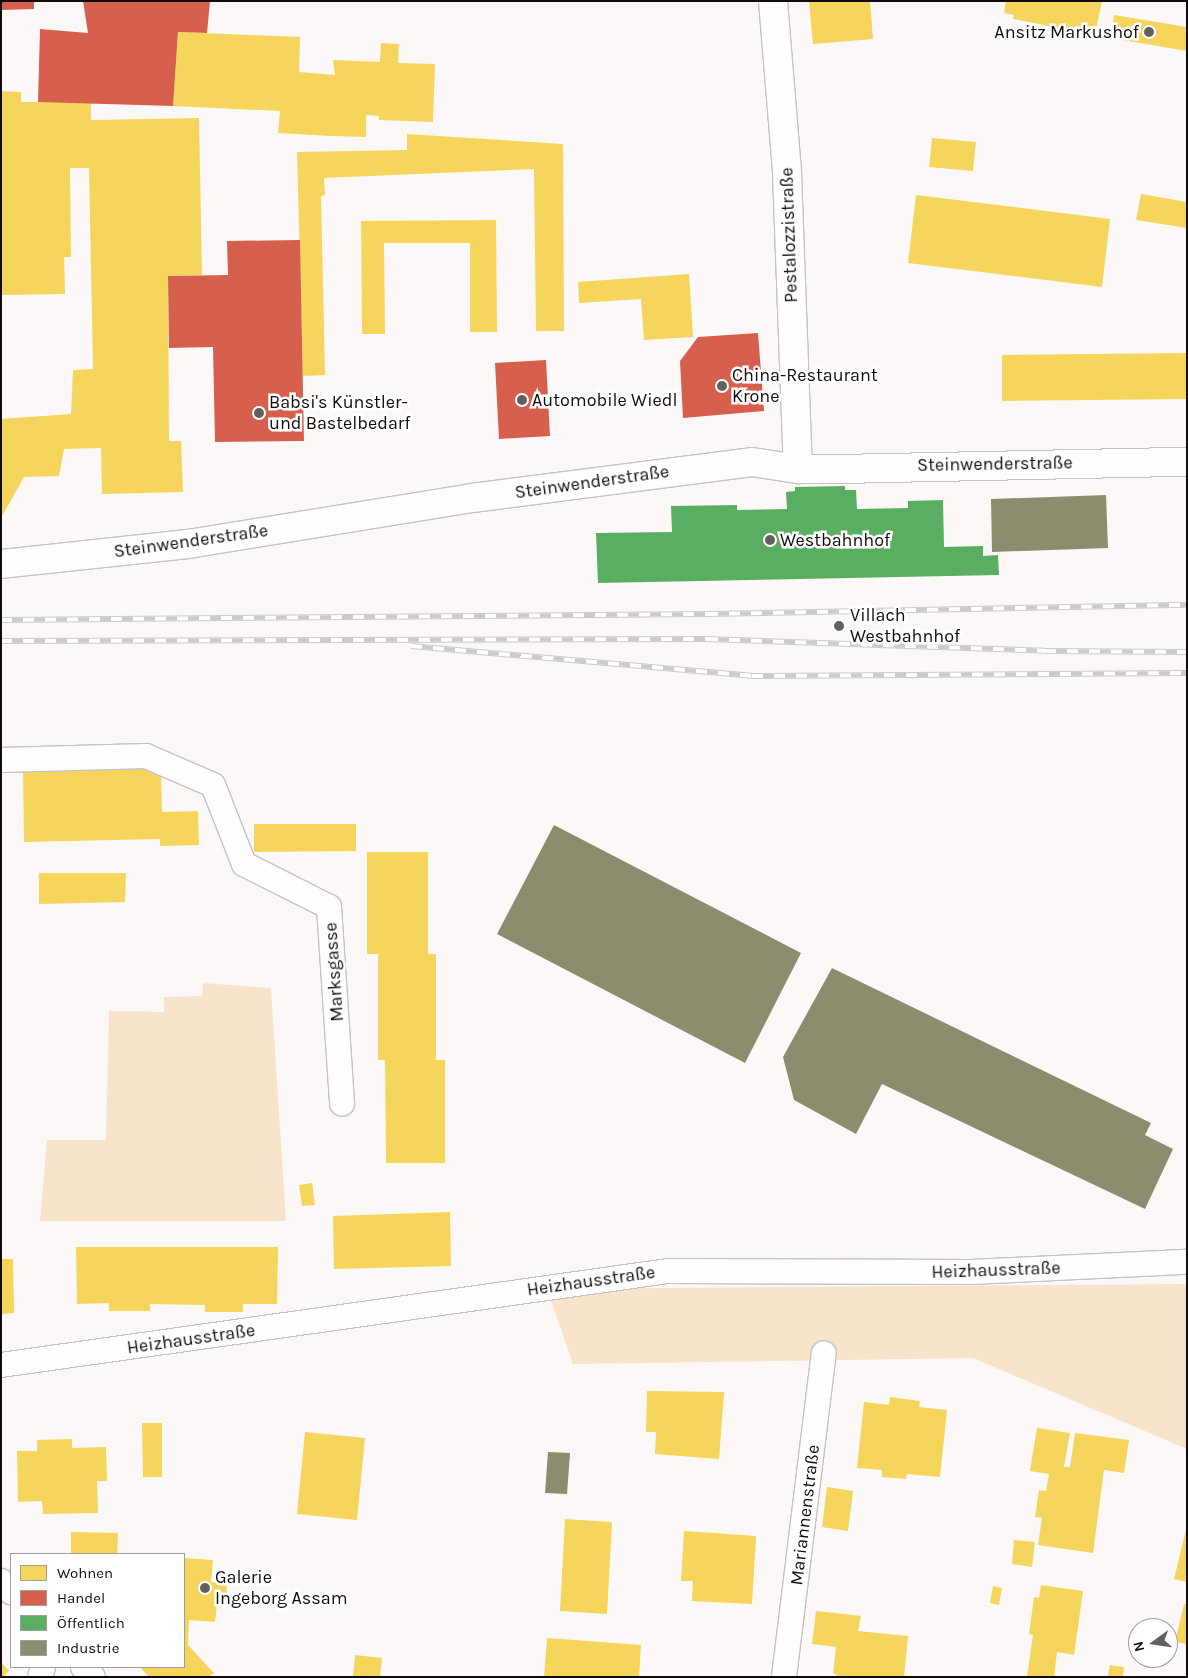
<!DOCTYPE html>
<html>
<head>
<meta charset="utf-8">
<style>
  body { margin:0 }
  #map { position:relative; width:1188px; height:1678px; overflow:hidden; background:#fcf8f8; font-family:Karla,sans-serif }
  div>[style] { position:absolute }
  .green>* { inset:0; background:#f7e4cb }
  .homes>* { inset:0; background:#f6d55c }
  .shops>* { inset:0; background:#d6604d }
  .public>* { inset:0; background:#5aae61 }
  .industry>* { inset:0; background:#8c8c6e }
  .roads { filter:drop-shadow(1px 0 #c7c2c2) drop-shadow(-1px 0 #c7c2c2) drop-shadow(0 1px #c7c2c2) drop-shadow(0 -1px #c7c2c2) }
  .street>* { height:24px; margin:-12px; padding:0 12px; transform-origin:12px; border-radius:12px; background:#fffefe }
  .secondary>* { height:28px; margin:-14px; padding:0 14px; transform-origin:14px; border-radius:14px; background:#fffefe }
  .rail>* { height:5.5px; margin-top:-2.75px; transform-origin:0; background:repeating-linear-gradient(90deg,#fff 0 11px,#cccbcb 0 22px); box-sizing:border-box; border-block:1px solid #cccbcb }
  .dots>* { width:14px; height:14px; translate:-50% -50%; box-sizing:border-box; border:2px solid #fff; border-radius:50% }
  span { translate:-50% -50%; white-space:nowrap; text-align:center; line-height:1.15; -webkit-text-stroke:5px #fff; paint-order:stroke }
  .poi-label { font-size:18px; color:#110c0b }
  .right { translate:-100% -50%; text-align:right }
  .left { translate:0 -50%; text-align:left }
  .street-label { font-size:18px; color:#110c0b }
  .frame { position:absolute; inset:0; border:2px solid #110c0b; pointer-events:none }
  .legend { position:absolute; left:10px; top:1553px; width:175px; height:115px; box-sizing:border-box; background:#fff; border:1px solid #a09e9d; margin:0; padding:6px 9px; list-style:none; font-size:15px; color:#110c0b }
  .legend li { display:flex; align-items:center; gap:10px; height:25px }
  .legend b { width:25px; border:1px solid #a09e9d }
  .north { position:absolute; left:1128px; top:1618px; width:50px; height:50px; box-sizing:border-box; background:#fff; border:1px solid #a09e9d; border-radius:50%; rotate:256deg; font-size:14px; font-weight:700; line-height:20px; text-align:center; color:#110c0b }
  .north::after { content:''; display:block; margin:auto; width:18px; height:22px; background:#635f5e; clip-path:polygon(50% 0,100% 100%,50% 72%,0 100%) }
</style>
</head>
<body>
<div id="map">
  <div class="green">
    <div style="clip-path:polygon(203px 983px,271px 988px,286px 1221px,40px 1221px,47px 1140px,106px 1140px,109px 1011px,164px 1012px,164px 997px,202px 996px)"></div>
    <div style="clip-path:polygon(1187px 1284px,1187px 1449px,973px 1358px,573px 1364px,547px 1289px)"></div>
  </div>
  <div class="homes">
    <div style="clip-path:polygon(809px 1px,870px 1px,873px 39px,813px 44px)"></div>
    <div style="clip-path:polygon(1006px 1px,1102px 1px,1096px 29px,1084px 27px,1083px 33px,1013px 19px,1014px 15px,1004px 13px)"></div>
    <div style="clip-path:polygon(1114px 15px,1187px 27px,1187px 51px,1111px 38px)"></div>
    <div style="clip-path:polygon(178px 32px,300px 37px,299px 72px,335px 75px,333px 60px,380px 62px,381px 43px,399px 44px,398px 63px,435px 64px,433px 122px,379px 120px,379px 116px,366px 115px,366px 137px,331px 136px,278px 133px,280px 111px,173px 106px)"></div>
    <div style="clip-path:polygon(1px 91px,21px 92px,21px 102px,91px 102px,91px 120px,199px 118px,202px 275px,168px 276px,169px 441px,181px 441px,183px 492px,102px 494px,101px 448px,64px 449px,59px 476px,24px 477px,1px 518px,1px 419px,71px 414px,73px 370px,93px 369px,89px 168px,70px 168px,71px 257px,64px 257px,65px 294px,1px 295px)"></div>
    <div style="clip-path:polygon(407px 134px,563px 144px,564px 331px,536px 331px,534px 169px,324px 178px,325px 195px,321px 196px,325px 375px,303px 376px,297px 152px,407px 150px)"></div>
    <div style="clip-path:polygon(932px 138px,976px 142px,973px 171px,929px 167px)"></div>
    <div style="clip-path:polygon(1141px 194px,1187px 202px,1187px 228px,1136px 220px)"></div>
    <div style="clip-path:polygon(916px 195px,1110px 219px,1102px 287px,908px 263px)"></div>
    <div style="clip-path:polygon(496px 220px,497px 332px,470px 332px,470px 243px,384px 243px,385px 334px,362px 334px,361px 221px)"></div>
    <div style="clip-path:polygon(689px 274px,693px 337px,644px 340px,641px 299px,579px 303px,578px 282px)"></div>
    <div style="clip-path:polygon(1187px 353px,1187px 399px,1002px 401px,1002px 355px)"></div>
    <div style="clip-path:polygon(161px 768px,162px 812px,198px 811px,199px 845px,160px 846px,160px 839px,24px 842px,23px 771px)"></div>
    <div style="clip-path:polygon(254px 824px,356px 824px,356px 851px,254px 852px)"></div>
    <div style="clip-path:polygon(367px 852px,428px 852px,428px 954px,436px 954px,436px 1060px,445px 1060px,445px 1163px,386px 1163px,385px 1060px,378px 1060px,378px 954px,367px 954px)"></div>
    <div style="clip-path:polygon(39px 873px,126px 873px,125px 902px,39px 904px)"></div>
    <div style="clip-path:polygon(312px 1183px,315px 1205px,302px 1206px,299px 1185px)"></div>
    <div style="clip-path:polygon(450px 1212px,451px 1266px,334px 1269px,333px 1216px)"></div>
    <div style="clip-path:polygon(76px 1247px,278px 1247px,277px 1304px,243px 1304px,243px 1312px,205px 1312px,205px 1305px,150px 1304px,150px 1311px,109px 1311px,109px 1303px,77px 1304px)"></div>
    <div style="clip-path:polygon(1px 1259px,13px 1259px,14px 1313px,1px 1314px)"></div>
    <div style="clip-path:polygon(647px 1391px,724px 1392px,719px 1459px,655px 1454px,656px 1432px,646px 1432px)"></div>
    <div style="clip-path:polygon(890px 1397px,920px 1401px,919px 1407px,947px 1410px,940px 1477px,907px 1474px,906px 1479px,882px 1477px,882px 1470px,857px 1468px,864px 1402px,889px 1405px)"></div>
    <div style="clip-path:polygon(142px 1423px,162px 1423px,162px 1477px,143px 1477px)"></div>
    <div style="clip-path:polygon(1037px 1428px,1070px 1433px,1064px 1467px,1070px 1467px,1075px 1433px,1129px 1440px,1124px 1473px,1104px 1470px,1093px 1553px,1038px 1545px,1042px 1518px,1035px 1517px,1039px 1490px,1046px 1491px,1049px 1474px,1030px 1471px)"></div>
    <div style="clip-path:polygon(305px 1432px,365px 1438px,357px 1520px,297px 1514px)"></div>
    <div style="clip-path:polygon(72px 1439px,72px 1448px,106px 1447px,107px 1481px,97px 1481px,98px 1513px,43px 1514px,42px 1501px,18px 1502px,17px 1451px,37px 1451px,37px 1440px)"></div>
    <div style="clip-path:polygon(827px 1487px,853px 1491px,848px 1531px,822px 1527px)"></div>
    <div style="clip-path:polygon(565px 1519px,612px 1522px,607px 1614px,560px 1611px)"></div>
    <div style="clip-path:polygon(1186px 1530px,1187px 1530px,1187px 1582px,1174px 1579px)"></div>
    <div style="clip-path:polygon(684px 1531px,756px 1536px,752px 1604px,692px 1601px,693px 1581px,681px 1581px)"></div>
    <div style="clip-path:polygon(71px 1532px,118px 1533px,117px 1554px,71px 1554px)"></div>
    <div style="clip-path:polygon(1014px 1540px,1035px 1542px,1032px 1567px,1012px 1564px)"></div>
    <div style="clip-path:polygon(184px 1558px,213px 1560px,211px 1582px,227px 1583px,226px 1604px,217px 1604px,215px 1622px,189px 1620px,188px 1645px,214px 1673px,209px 1677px,149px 1677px,140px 1667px,184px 1667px)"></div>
    <div style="clip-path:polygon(1041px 1585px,1083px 1591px,1074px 1655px,1057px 1652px,1054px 1677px,1027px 1677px,1033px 1635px,1029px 1634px,1034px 1597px,1039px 1598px)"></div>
    <div style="clip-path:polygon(993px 1586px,1002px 1588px,999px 1605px,990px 1603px)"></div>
    <div style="clip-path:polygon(1184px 1604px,1187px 1605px,1187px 1644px,1175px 1642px)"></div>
    <div style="clip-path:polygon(816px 1611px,861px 1616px,858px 1631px,908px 1636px,904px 1677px,840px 1677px,833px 1673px,836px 1647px,812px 1644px)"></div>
    <div style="clip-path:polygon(547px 1638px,641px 1645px,639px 1677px,544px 1677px)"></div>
    <div style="clip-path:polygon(355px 1655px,382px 1658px,380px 1677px,353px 1677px)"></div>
    <div style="clip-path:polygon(1px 1662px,9px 1671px,3px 1677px,1px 1677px)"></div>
    <div style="clip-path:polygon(1110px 1665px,1124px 1667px,1123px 1677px,1108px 1677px)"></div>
  </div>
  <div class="shops">
    <div style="clip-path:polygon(1px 1px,34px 1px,34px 9px,1px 10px)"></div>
    <div style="clip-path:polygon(83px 1px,210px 1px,207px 33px,178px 32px,173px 106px,38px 102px,40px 29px,88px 33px)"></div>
    <div style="clip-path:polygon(300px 240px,304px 441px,215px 442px,213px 347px,169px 348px,168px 276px,228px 275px,227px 241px)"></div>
    <div style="clip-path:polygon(758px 333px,764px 411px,683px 418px,680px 361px,698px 337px)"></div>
    <div style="clip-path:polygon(546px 360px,550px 436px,499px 439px,495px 363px)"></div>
  </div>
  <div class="public">
    <div style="clip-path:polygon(845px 486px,845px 490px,856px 490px,857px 509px,908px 508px,908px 501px,943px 500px,944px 547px,983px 546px,983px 556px,998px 555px,999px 575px,598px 583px,596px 533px,672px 532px,671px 506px,737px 505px,737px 510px,787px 509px,786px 492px,795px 491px,795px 487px)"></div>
  </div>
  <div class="industry">
    <div style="clip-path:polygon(1106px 495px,1108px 548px,992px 552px,991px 499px)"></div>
    <div style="clip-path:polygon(554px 825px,801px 953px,745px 1063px,497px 934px)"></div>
    <div style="clip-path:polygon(832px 968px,1151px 1123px,1145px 1135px,1173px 1149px,1145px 1209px,882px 1084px,856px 1134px,794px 1100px,783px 1057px)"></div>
    <div style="clip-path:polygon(548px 1452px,570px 1453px,567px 1494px,545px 1493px)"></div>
  </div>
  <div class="roads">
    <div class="street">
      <div style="left:1px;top:760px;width:145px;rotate:-1.6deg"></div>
      <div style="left:146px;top:756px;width:73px;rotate:23.4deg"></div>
      <div style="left:213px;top:785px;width:85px;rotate:68.6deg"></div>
      <div style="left:244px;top:864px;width:95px;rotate:26.8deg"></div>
      <div style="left:329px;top:907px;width:197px;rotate:86.2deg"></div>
      <div style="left:1px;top:1365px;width:674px;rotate:-8.02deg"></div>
      <div style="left:668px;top:1271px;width:303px;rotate:0.2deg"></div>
      <div style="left:971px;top:1272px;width:216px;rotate:-2.7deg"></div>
      <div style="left:1px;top:1581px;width:15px;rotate:48deg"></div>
      <div style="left:83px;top:1667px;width:14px;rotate:45deg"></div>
      <div style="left:40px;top:1677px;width:10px;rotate:-73deg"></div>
      <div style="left:784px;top:1677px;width:326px;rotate:-83deg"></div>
    </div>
    <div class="secondary">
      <div style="left:773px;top:1px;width:173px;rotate:85.3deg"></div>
      <div style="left:787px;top:173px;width:296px;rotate:87.9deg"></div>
      <div style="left:1px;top:564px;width:188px;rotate:-6.1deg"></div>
      <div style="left:188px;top:544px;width:288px;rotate:-9.2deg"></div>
      <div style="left:472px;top:498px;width:282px;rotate:-7.3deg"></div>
      <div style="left:752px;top:462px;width:47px;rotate:8.7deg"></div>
      <div style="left:798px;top:469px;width:42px"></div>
      <div style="left:840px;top:469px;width:347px;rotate:-1.2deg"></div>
    </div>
  </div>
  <div class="rail">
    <div style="left:1px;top:620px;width:706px;rotate:-0.49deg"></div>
    <div style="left:707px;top:614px;width:480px;rotate:-1.1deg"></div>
    <div style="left:1px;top:641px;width:706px;rotate:-0.16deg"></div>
    <div style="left:707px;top:639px;width:338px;rotate:2deg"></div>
    <div style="left:1045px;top:651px;width:142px;rotate:0.4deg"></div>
    <div style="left:411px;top:646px;width:342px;rotate:5deg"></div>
    <div style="left:752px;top:676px;width:435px;rotate:-0.4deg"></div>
  </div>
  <div class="dots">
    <div style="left:1149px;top:32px;background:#635f5e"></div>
    <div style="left:722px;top:386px;background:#635f5e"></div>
    <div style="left:522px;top:400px;background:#635f5e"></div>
    <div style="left:259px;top:413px;background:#635f5e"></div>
    <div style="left:770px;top:540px;background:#635f5e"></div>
    <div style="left:839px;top:626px;background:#635f5e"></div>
    <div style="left:205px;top:1588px;background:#635f5e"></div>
  </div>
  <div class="poi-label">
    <span class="right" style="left:1139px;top:32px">Ansitz Markushof</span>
    <span class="left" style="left:732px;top:386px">China-Restaurant<br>Krone</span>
    <span class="left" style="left:532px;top:400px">Automobile Wiedl</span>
    <span class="left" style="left:269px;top:413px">Babsi's Künstler-<br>und Bastelbedarf</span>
    <span class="left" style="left:780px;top:540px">Westbahnhof</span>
    <span class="left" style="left:850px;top:626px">Villach<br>Westbahnhof</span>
    <span class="left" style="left:215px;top:1588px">Galerie<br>Ingeborg Assam</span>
  </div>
  <div class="street-label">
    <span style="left:789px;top:235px;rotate:-92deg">Pestalozzistraße</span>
    <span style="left:995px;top:464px;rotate:-1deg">Steinwenderstraße</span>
    <span style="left:592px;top:482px;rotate:-8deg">Steinwenderstraße</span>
    <span style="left:191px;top:541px;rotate:-8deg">Steinwenderstraße</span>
    <span style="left:334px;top:972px;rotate:-94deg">Marksgasse</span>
    <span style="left:996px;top:1270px;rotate:-2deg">Heizhausstraße</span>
    <span style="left:591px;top:1281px;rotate:-8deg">Heizhausstraße</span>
    <span style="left:191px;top:1339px;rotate:-8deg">Heizhausstraße</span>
    <span style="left:805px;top:1515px;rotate:-83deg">Mariannenstraße</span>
  </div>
  <div class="frame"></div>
  <ul class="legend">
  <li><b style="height:14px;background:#f6d55c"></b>Wohnen</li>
  <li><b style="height:14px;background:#d6604d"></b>Handel</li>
  <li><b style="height:14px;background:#5aae61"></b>Öffentlich</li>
  <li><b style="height:14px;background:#8c8c6e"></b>Industrie</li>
  </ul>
  <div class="north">N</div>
</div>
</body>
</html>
